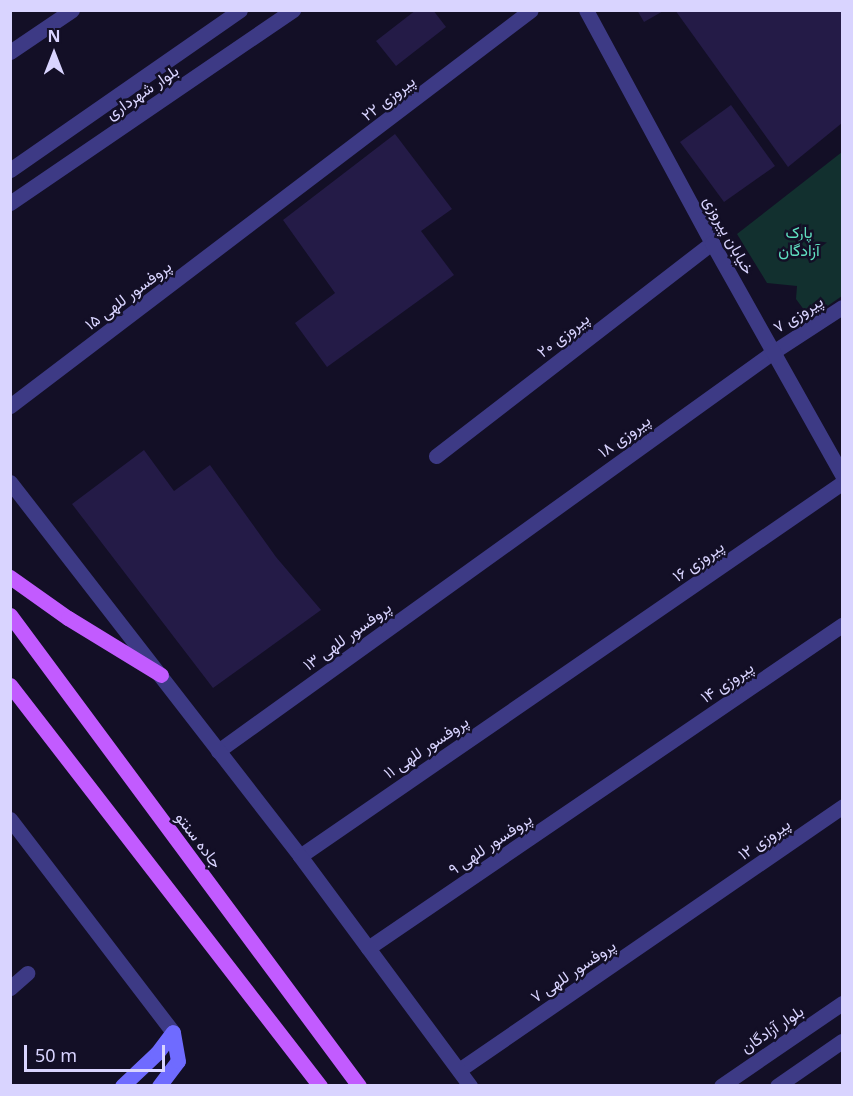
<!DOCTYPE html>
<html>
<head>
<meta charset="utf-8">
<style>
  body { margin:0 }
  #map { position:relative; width:853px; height:1096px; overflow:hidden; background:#130f26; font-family:"Noto Sans",Vazirmatn,sans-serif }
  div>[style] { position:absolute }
  .green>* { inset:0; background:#12302f }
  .building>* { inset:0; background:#241b47 }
  .minor>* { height:15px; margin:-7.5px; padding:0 7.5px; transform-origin:7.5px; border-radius:7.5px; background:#3d3a85 }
  .tertiary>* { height:15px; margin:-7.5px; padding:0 7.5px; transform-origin:7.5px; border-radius:7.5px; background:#3d3a85 }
  .secondary>* { height:15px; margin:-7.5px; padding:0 7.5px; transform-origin:7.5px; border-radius:7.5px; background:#6f6bff }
  .primary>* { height:15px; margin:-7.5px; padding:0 7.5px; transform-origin:7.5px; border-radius:7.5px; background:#c25bff }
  span { translate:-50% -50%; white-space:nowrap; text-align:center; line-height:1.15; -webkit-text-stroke:5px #130f26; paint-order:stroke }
  .street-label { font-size:16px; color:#d9d4ff }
  .park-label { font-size:16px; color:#5fe0c0 }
  .frame { position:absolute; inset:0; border:12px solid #d9d4ff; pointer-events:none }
  .north { position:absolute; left:24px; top:24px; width:60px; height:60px; -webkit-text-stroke:4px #130f26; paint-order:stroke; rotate:0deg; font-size:16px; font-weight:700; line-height:24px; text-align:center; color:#d9d4ff }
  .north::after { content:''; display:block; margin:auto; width:21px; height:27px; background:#d9d4ff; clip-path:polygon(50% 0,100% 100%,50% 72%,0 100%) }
  .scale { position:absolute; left:24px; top:1045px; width:141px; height:27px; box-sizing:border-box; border:3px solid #d9d4ff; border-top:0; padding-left:8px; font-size:18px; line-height:21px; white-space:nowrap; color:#d9d4ff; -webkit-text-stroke:4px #130f26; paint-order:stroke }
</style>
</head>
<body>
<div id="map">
  <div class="green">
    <div style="clip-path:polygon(842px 152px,842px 296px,810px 318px,796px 299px,797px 286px,767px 283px,737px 234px)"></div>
  </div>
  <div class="building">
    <div style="clip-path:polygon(416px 10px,433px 10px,446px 27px,396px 66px,376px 41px)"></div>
    <div style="clip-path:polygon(637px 10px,665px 10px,644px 22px)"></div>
    <div style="clip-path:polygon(675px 10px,842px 10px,842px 123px,788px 167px)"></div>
    <div style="clip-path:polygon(731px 105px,775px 166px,724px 202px,680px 142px)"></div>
    <div style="clip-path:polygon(395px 134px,452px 209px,421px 231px,454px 275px,327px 367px,295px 323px,335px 293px,283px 220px)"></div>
    <div style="clip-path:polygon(144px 450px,174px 491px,210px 465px,276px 557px,321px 610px,213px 688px,72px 504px)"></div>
  </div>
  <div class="minor">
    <div style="left:10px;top:52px;width:75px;rotate:-34.1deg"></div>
    <div style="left:10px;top:406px;width:654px;rotate:-37.24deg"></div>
    <div style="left:436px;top:456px;width:349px;rotate:-37.7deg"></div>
    <div style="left:218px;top:751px;width:684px;rotate:-35.71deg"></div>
    <div style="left:773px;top:352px;width:82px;rotate:-33.1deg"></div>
    <div style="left:10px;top:819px;width:268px;rotate:52.6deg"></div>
    <div style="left:300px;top:856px;width:658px;rotate:-34.54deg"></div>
    <div style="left:368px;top:948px;width:574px;rotate:-34.27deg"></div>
    <div style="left:10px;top:988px;width:23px;rotate:-41deg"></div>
    <div style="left:459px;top:1070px;width:465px;rotate:-34.5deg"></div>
  </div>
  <div class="tertiary">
    <div style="left:586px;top:10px;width:265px;rotate:61.6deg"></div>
    <div style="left:712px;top:243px;width:266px;rotate:60.7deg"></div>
    <div style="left:10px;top:170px;width:280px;rotate:-34.8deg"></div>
    <div style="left:10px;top:203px;width:343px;rotate:-34.3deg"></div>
    <div style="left:10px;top:482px;width:473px;rotate:52.2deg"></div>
    <div style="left:300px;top:856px;width:286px;rotate:53.5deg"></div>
    <div style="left:721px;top:1086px;width:147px;rotate:-34.4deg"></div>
    <div style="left:777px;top:1086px;width:79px;rotate:-34.7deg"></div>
  </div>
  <div class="secondary">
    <div style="left:122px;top:1086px;width:48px;rotate:-43.3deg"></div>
    <div style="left:157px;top:1053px;width:26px;rotate:-53deg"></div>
    <div style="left:159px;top:1086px;width:31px;rotate:-53deg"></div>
    <div style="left:178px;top:1061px;width:29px;rotate:-100deg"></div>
  </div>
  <div class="primary">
    <div style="left:10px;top:577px;width:71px;rotate:35.3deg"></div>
    <div style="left:68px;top:618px;width:109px;rotate:31.5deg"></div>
    <div style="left:10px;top:615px;width:586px;rotate:53.46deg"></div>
    <div style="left:10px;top:685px;width:507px;rotate:52.29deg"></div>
  </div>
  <div class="street-label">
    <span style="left:142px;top:92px;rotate:-34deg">بلوار شهرداری</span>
    <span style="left:388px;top:98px;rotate:-38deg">پیروزی ۲۲</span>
    <span style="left:729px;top:235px;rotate:61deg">خیابان پیروزی</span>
    <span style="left:128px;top:295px;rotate:-37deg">پروفسور للهی ۱۵</span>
    <span style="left:798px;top:314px;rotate:-32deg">پیروزی ۷</span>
    <span style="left:563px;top:335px;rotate:-38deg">پیروزی ۲۰</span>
    <span style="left:624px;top:436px;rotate:-36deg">پیروزی ۱۸</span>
    <span style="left:698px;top:561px;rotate:-35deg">پیروزی ۱۶</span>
    <span style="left:347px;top:636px;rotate:-36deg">پروفسور للهی ۱۳</span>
    <span style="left:727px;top:682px;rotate:-34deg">پیروزی ۱۴</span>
    <span style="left:426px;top:747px;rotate:-34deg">پروفسور للهی ۱۱</span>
    <span style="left:764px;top:839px;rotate:-35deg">پیروزی ۱۲</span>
    <span style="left:199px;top:840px;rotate:53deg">جاده سنتو</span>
    <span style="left:490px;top:844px;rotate:-34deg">پروفسور للهی ۹</span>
    <span style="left:573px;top:971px;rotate:-34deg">پروفسور للهی ۷</span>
    <span style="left:772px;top:1029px;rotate:-34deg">بلوار آزادگان</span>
  </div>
  <div class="park-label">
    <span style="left:799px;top:241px">پارک<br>آزادگان</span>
  </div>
  <div class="frame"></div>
  <div class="north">N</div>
  <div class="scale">50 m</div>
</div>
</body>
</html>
